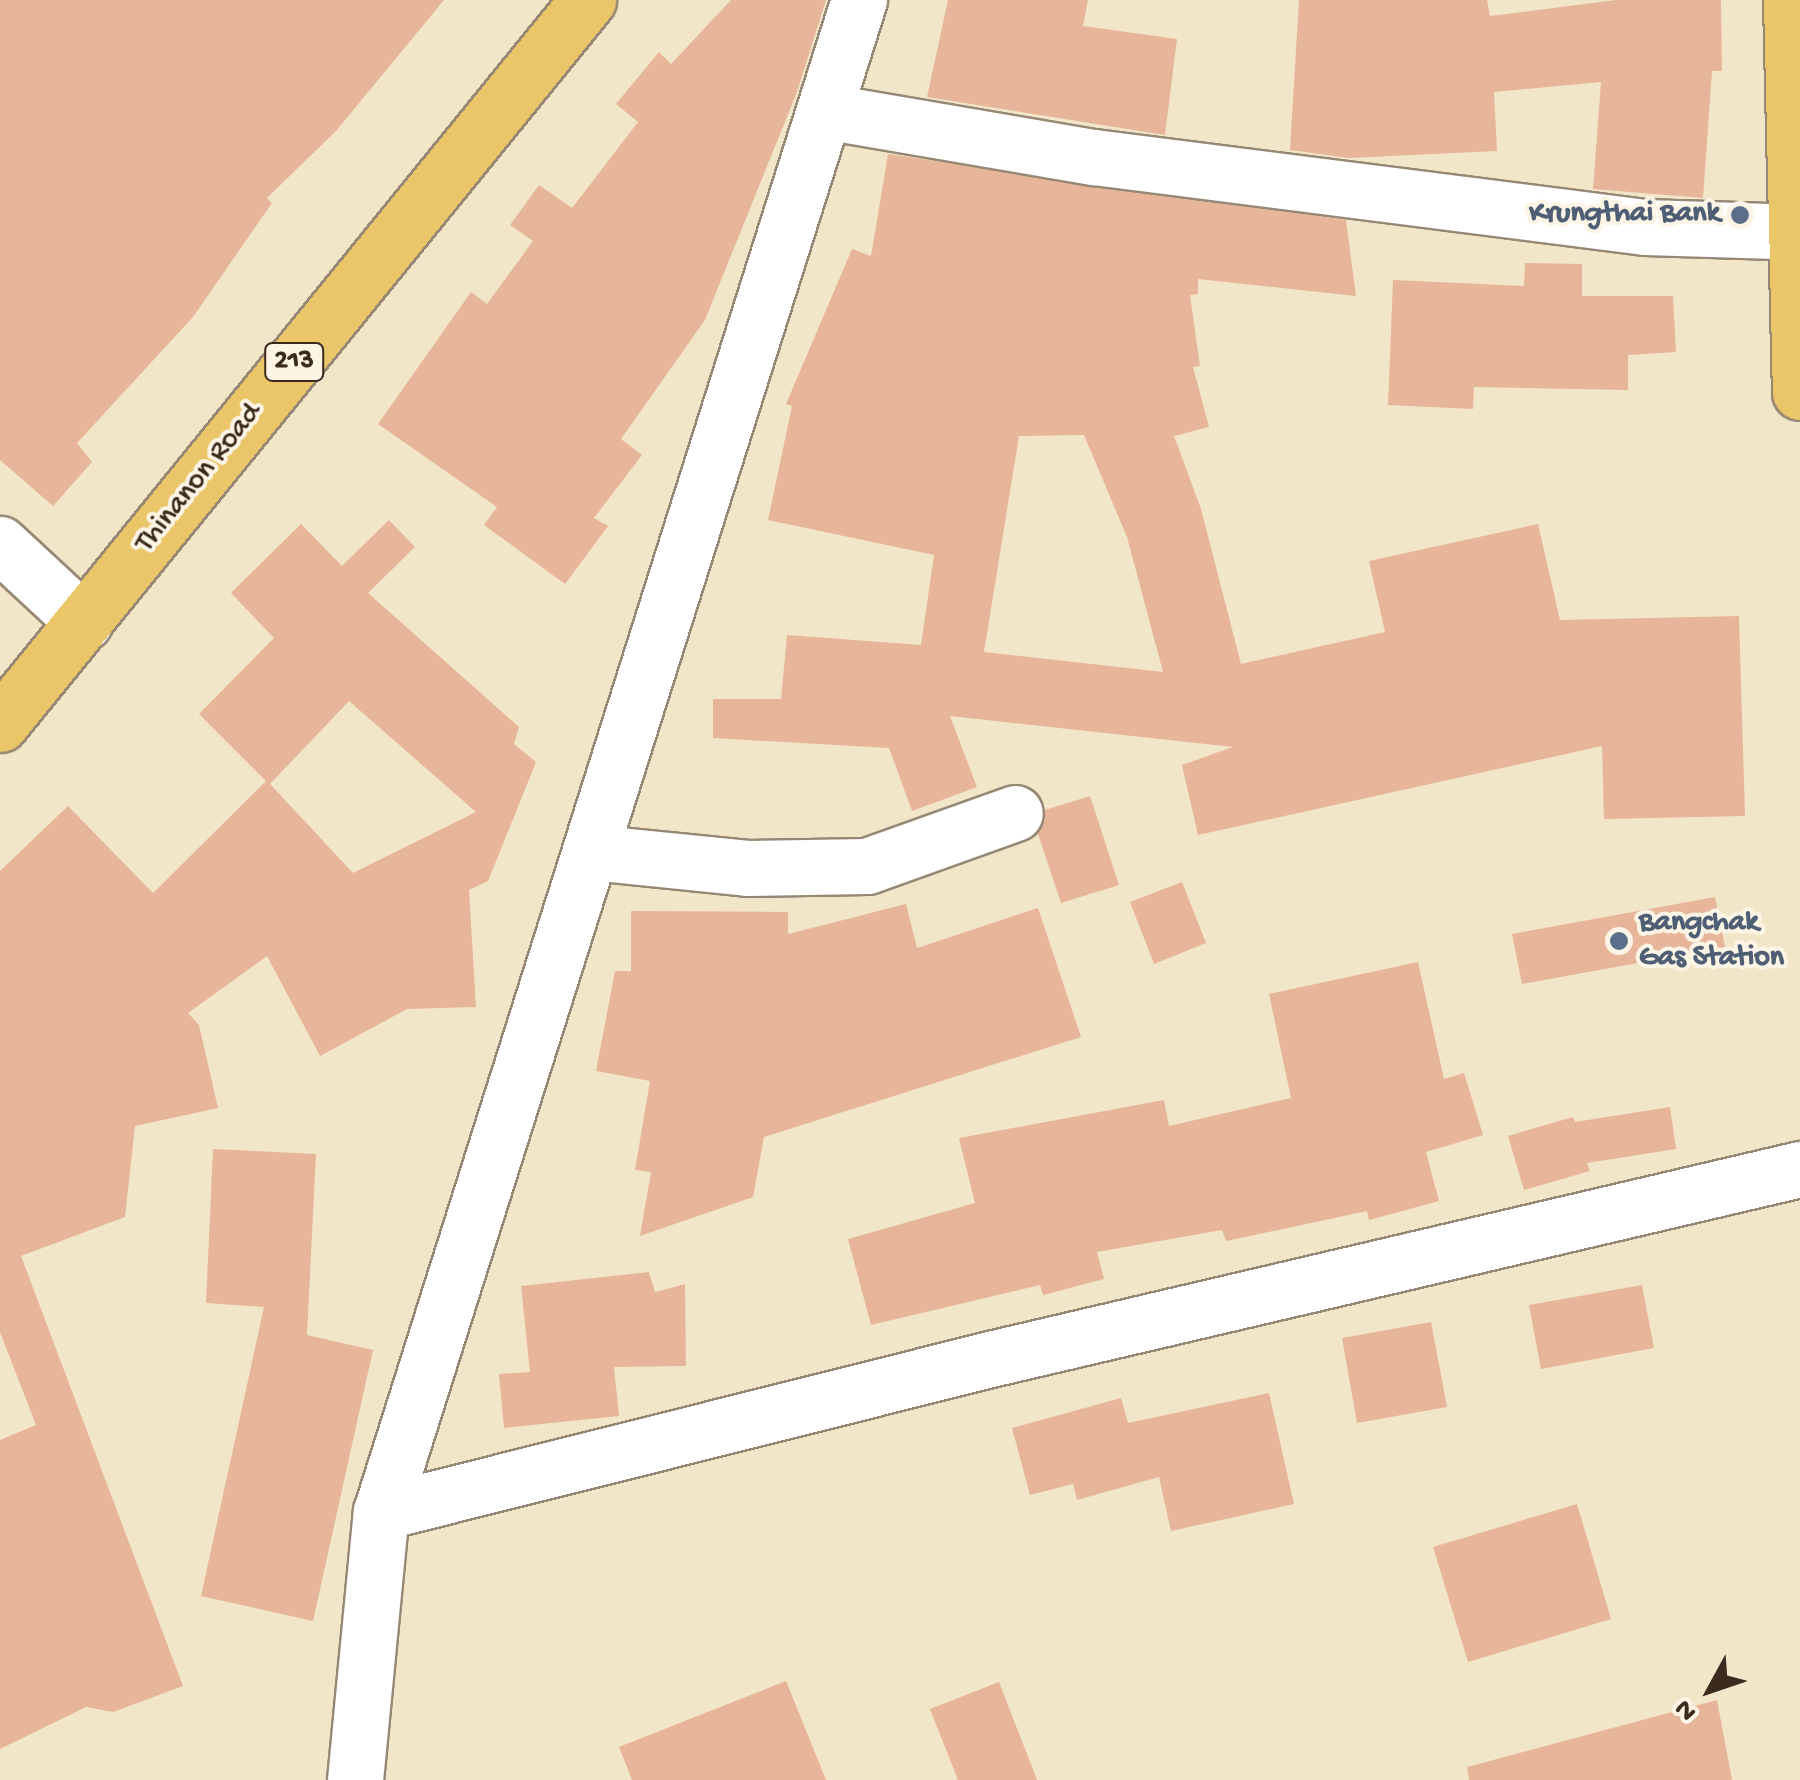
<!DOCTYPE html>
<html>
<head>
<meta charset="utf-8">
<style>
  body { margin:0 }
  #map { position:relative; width:1800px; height:1780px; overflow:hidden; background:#f2e6c9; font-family:"Gochi Hand",sans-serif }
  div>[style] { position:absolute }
  .building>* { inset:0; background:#e7b599 }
  .roads { filter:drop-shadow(2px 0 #968874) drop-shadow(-2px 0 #968874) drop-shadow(0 2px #968874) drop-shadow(0 -2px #968874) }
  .minor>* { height:55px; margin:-27.5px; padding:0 27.5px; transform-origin:27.5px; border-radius:27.5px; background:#fff }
  .major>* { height:55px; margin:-27.5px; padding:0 27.5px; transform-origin:27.5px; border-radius:27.5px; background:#eac669 }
  .dots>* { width:28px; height:28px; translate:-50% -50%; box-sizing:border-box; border:5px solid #fcf5e5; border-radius:50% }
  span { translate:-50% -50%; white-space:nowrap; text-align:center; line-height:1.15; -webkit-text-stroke:8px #fcf5e5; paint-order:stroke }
  .shield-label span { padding:2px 8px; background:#fcf5e5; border:2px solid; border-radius:8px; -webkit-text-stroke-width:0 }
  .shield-label { font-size:28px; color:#3b2a1e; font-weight:700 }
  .service-label { font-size:30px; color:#4e5e75; font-weight:700 }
  .right { translate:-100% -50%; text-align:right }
  .left { translate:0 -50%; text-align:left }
  .street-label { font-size:30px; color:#3b2a1e }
  .north { position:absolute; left:1660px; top:1640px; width:100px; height:100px; -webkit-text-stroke:8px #fcf5e5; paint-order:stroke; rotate:230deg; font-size:28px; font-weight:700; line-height:40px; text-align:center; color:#3b2a1e }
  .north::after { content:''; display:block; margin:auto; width:35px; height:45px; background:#3b2a1e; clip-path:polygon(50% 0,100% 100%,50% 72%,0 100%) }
</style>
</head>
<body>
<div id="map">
  <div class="building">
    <div style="clip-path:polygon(0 0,444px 0,336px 131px,267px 198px,272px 203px,193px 317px,77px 443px,92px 462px,53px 506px,0 460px)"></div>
    <div style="clip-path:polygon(731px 0,826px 0,797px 92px,705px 320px,621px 439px,642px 455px,594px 518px,608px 526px,565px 584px,484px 525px,497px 507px,378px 424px,471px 292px,487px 304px,533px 241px,510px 225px,539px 185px,572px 208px,638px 122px,616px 104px,659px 52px,671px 64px)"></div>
    <div style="clip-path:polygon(948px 0,1088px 0,1083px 26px,1177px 39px,1165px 135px,927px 97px)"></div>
    <div style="clip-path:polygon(1299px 0,1487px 0,1490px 16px,1616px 0,1721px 0,1722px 71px,1712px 71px,1703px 198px,1593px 189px,1601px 82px,1494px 92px,1497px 151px,1349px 158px,1290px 150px)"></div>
    <div style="clip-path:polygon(evenodd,888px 154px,1346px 220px,1356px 296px,1198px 279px,1198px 294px,1190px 295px,1200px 366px,1193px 367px,1209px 427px,1174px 436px,1201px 509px,1241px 664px,1385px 632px,1369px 561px,1538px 524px,1560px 620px,1739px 616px,1745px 816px,1604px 819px,1602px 746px,1198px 835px,1182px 765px,1233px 747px,950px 716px,977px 787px,912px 811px,889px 748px,713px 738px,713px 699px,781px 699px,787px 635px,921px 645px,934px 555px,768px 520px,792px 406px,786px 404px,852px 249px,871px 256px,888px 154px,1084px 435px,1127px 537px,1163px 672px,984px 652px,1019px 436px,1084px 435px)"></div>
    <div style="clip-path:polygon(1525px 263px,1582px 264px,1582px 296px,1673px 296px,1676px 352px,1628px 355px,1628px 390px,1474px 387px,1473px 409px,1388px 405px,1393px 280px,1524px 286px)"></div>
    <div style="clip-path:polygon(evenodd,389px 520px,415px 547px,368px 593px,519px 727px,514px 744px,536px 762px,488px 881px,469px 890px,476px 1007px,407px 1009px,320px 1056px,267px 956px,188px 1013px,199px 1025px,218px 1108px,135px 1126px,125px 1217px,21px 1256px,183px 1686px,113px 1712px,86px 1707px,0 1749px,0 1440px,36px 1425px,0 1332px,0 871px,68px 806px,153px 893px,266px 781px,199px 714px,274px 638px,231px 593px,301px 524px,342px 566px,389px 520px,349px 701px,476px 812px,353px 873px,270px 784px,349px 701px)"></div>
    <div style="clip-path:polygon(1090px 796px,1119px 885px,1061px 903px,1038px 834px,1045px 810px)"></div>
    <div style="clip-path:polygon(1182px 882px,1206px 943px,1154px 964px,1130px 902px)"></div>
    <div style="clip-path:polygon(1715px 897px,1725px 947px,1522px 984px,1512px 934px)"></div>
    <div style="clip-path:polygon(906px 904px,917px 948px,1038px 908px,1081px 1037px,764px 1137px,753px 1197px,640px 1236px,651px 1172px,635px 1170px,650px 1081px,596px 1071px,615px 971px,631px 971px,631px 911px,788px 912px,788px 934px)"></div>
    <div style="clip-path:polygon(1418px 962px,1444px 1079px,1464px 1073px,1483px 1135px,1426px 1152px,1439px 1201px,1369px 1220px,1367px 1211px,1226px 1241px,1222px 1230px,1097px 1252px,1104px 1279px,1043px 1295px,1040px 1285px,871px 1325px,848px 1239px,975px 1203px,959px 1138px,1164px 1100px,1169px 1126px,1291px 1098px,1269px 994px)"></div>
    <div style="clip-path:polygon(1670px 1107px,1676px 1149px,1587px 1163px,1590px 1171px,1524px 1190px,1508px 1136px,1573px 1117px,1575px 1122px)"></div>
    <div style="clip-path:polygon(213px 1149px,316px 1154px,307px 1335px,373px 1350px,313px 1621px,201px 1596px,264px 1307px,206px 1303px)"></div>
    <div style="clip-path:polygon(649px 1272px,655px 1292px,685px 1284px,686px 1366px,614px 1367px,619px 1416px,504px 1428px,499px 1374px,530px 1372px,521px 1286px)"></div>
    <div style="clip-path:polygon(1642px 1285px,1654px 1348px,1541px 1369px,1529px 1305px)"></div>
    <div style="clip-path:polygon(1431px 1322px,1447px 1407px,1357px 1423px,1342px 1338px)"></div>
    <div style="clip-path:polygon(1269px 1393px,1294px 1504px,1171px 1531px,1159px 1477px,1077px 1500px,1073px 1484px,1030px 1495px,1012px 1428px,1121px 1398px,1128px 1423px)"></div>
    <div style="clip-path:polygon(1577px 1504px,1611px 1619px,1468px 1662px,1433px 1547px)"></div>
    <div style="clip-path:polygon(786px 1681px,826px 1780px,632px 1780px,619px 1747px)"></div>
    <div style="clip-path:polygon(999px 1682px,1037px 1780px,958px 1780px,930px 1709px)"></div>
    <div style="clip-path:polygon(1717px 1700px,1732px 1780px,1469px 1780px,1467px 1767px)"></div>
  </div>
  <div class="roads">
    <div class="minor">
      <div style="left:824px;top:111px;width:274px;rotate:9.7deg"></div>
      <div style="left:1094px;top:157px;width:555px;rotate:7.24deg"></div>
      <div style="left:1645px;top:227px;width:155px;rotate:1.8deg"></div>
      <div style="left:0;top:544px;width:115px;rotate:42.9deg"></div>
      <div style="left:590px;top:852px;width:158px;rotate:5.8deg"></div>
      <div style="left:747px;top:868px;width:120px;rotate:-1deg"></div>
      <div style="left:867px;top:866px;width:157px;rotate:-19.7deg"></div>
      <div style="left:381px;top:1512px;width:628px;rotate:-14.1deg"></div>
      <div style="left:990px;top:1359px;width:832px;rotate:-13.2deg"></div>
      <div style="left:355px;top:1780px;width:269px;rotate:-84.5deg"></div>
      <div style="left:381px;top:1512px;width:1586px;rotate:-72.46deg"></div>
    </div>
    <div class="major">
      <div style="left:1791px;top:0;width:392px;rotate:88.7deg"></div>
      <div style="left:0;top:724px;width:933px;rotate:-50.92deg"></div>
    </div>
  </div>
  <div class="dots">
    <div style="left:1740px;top:215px;background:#5c6f8a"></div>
    <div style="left:1619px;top:941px;background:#5c6f8a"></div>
  </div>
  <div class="shield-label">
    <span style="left:294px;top:362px">213</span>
  </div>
  <div class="service-label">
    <span class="right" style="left:1720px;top:215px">Krungthai Bank</span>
    <span class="left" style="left:1639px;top:941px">Bangchak<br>Gas Station</span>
  </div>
  <div class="street-label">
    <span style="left:200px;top:479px;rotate:-51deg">Thinanon Road</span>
  </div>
  <div class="north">N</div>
</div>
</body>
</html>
